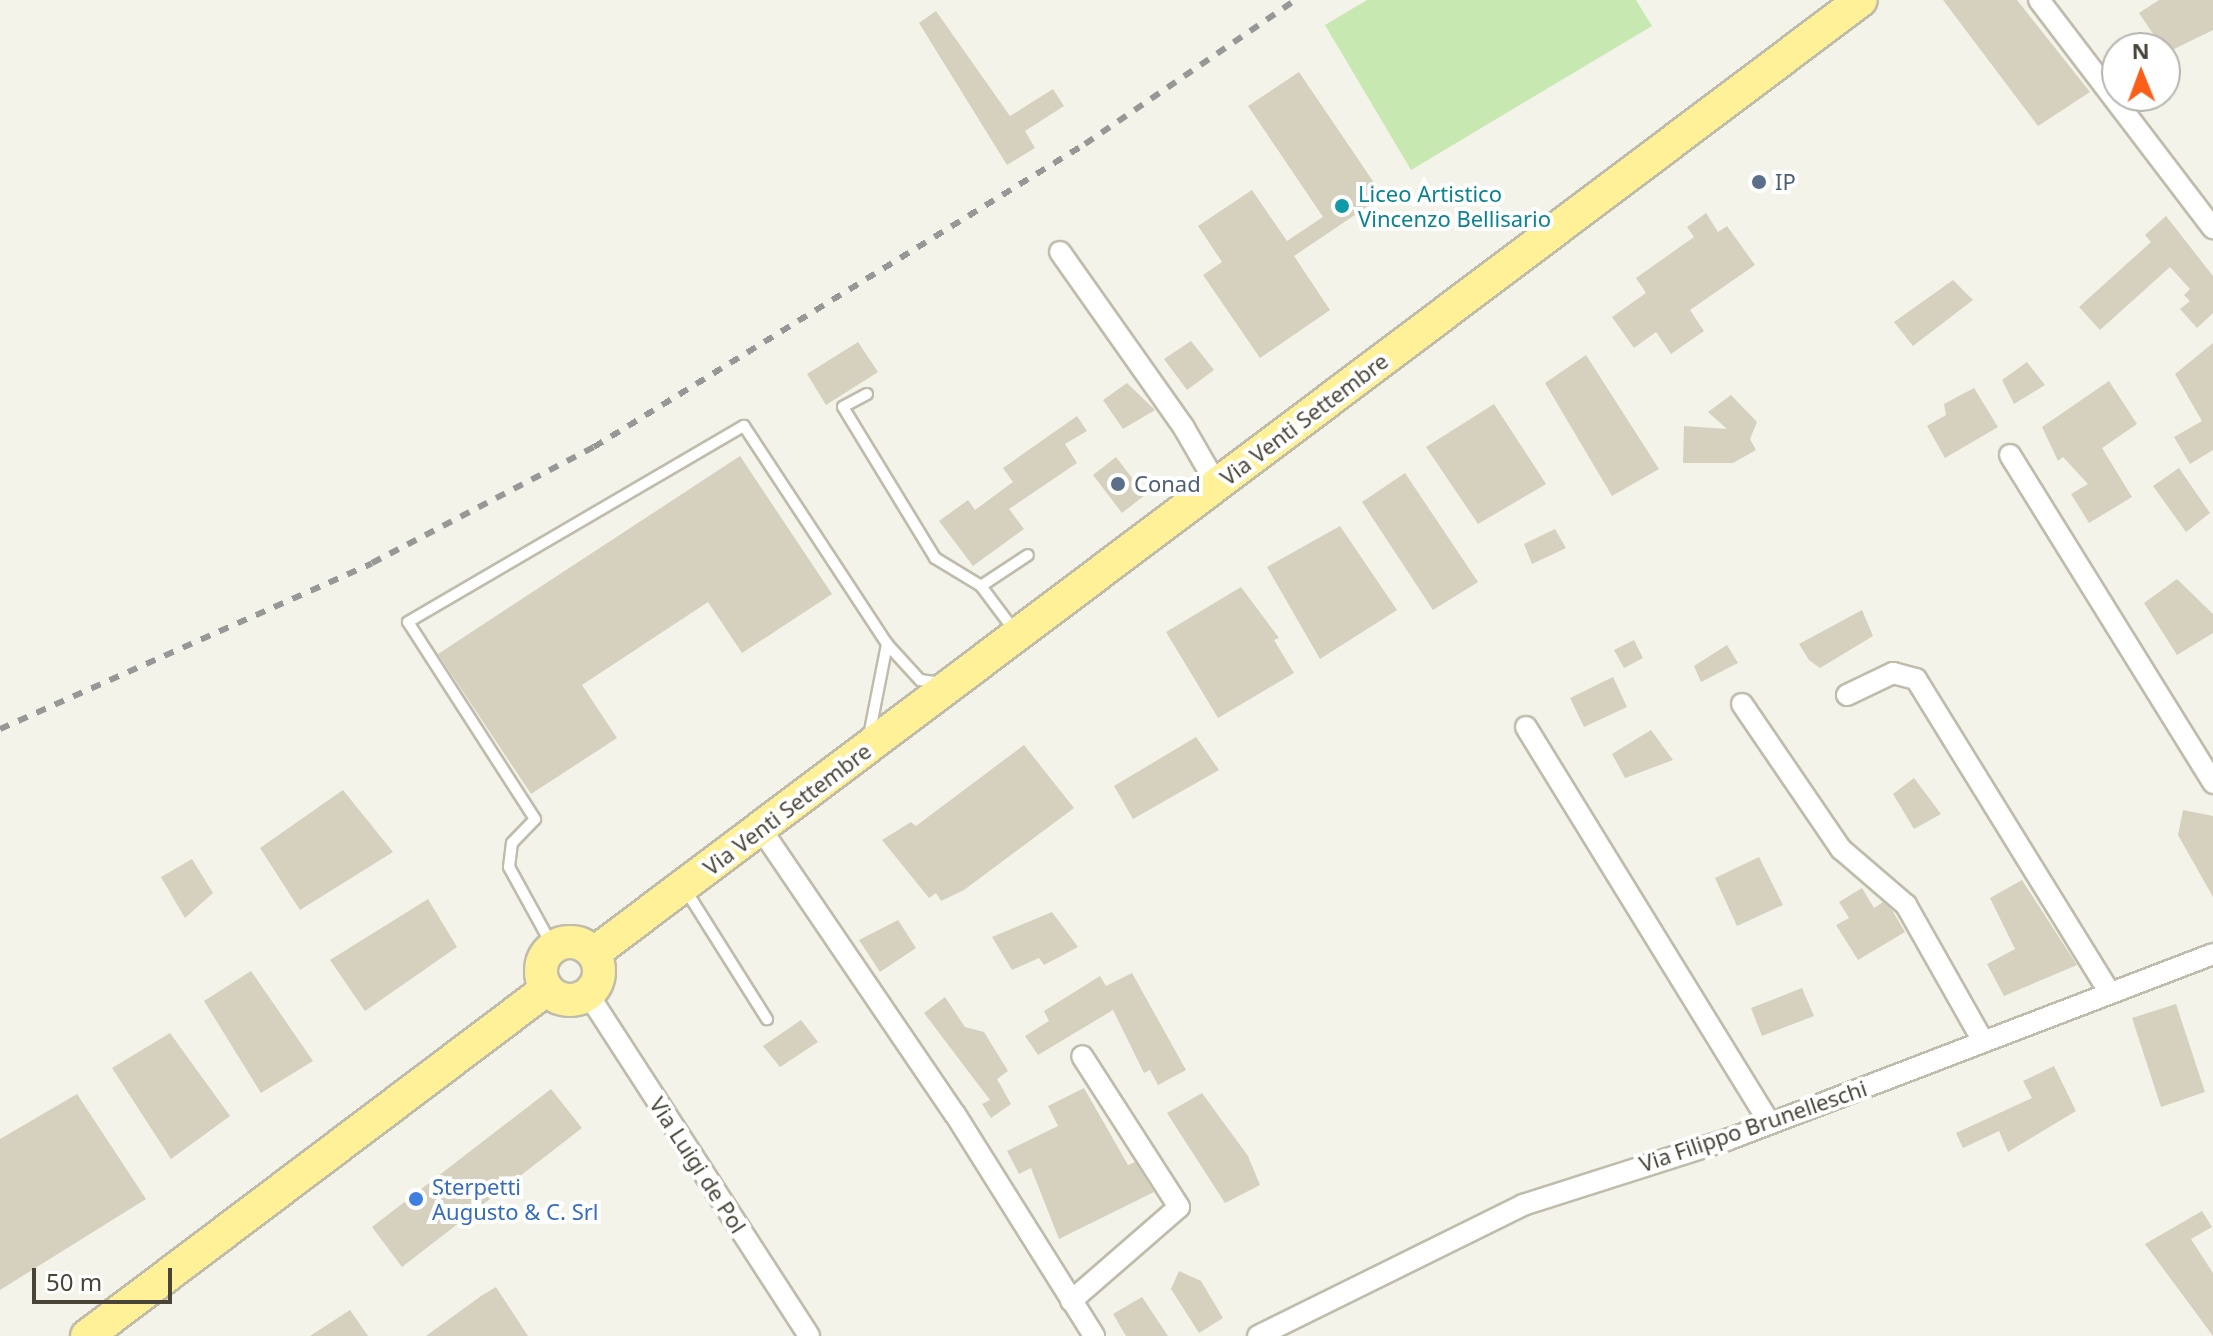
<!DOCTYPE html>
<html>
<head>
<meta charset="utf-8">
<style>
  body { margin:0 }
  #map { position:relative; width:2213px; height:1336px; overflow:hidden; background:#f4f3e9; font-family:"Noto Sans",sans-serif }
  div>[style] { position:absolute }
  .green>* { inset:0; background:#c7e9b1 }
  .building>* { inset:0; background:#d6d0be }
  .roads { filter:drop-shadow(2px 0 #c0bcab) drop-shadow(-2px 0 #c0bcab) drop-shadow(0 2px #c0bcab) drop-shadow(0 -2px #c0bcab) }
  .service>* { height:10px; margin:-5px; padding:0 5px; transform-origin:5px; border-radius:5px; background:#fff }
  .minor>* { height:20px; margin:-10px; padding:0 10px; transform-origin:10px; border-radius:10px; background:#fff }
  .primary>* { height:32px; margin:-16px; padding:0 16px; transform-origin:16px; border-radius:16px; background:#fef197 }
  .primary>.ring { margin:-16px; padding:0; box-sizing:content-box; background:none; border:32px solid #fef197; border-radius:50% }
  .rail>* { height:6px; margin-top:-3px; transform-origin:0; background:repeating-linear-gradient(90deg,#979797 0 10px,transparent 0 20px) }
  .dots>* { width:22px; height:22px; translate:-50% -50%; box-sizing:border-box; border:4px solid #fff; border-radius:50% }
  span { translate:-50% -50%; white-space:nowrap; text-align:center; line-height:1.15; -webkit-text-stroke:8px #fff; paint-order:stroke }
  .service-label { font-size:22px; color:#4e5e75 }
  .left { translate:0 -50%; text-align:left }
  .culture-label { font-size:22px; color:#0d838f }
  .street-label { font-size:22px; color:#484437 }
  .shop-label { font-size:22px; color:#366cbe }
  .north { position:absolute; left:2101px; top:32px; width:80px; height:80px; box-sizing:border-box; background:#fff; border:2px solid #b6b4af; border-radius:50%; rotate:359deg; font-size:22px; font-weight:700; line-height:32px; text-align:center; color:#484437 }
  .north::after { content:''; display:block; margin:auto; width:28px; height:36px; background:#fb5e19; clip-path:polygon(50% 0,100% 100%,50% 72%,0 100%) }
  .scale { position:absolute; left:32px; top:1268px; width:140px; height:36px; box-sizing:border-box; border:4px solid #484437; border-top:0; padding-left:10px; font-size:24px; line-height:28px; white-space:nowrap; color:#484437; -webkit-text-stroke:6px #fff; paint-order:stroke }
</style>
</head>
<body>
<div id="map">
  <div class="green">
    <div style="clip-path:polygon(1367px 0,1636px 0,1652px 26px,1411px 170px,1325px 25px)"></div>
  </div>
  <div class="building">
    <div style="clip-path:polygon(1943px 0,2017px 0,2090px 92px,2038px 126px)"></div>
    <div style="clip-path:polygon(2159px 0,2213px 0,2213px 30px,2166px 53px,2139px 13px)"></div>
    <div style="clip-path:polygon(936px 11px,1010px 116px,1053px 89px,1064px 106px,1025px 131px,1035px 148px,1007px 165px,919px 23px)"></div>
    <div style="clip-path:polygon(1299px 72px,1383px 196px,1294px 256px,1330px 310px,1260px 358px,1203px 275px,1222px 262px,1198px 226px,1252px 190px,1287px 241px,1323px 217px,1248px 106px)"></div>
    <div style="clip-path:polygon(1706px 213px,1718px 232px,1727px 226px,1755px 265px,1690px 310px,1704px 331px,1671px 354px,1656px 332px,1634px 348px,1612px 317px,1646px 293px,1636px 278px,1694px 237px,1687px 227px)"></div>
    <div style="clip-path:polygon(2166px 216px,2213px 276px,2213px 313px,2197px 328px,2180px 309px,2190px 301px,2184px 295px,2190px 289px,2170px 267px,2100px 330px,2079px 307px,2151px 242px,2145px 235px)"></div>
    <div style="clip-path:polygon(1953px 280px,1973px 300px,1913px 346px,1894px 322px)"></div>
    <div style="clip-path:polygon(1191px 341px,1214px 370px,1187px 390px,1164px 359px)"></div>
    <div style="clip-path:polygon(858px 342px,878px 372px,826px 405px,807px 374px)"></div>
    <div style="clip-path:polygon(2213px 343px,2213px 450px,2190px 464px,2174px 437px,2202px 421px,2175px 374px)"></div>
    <div style="clip-path:polygon(1586px 355px,1659px 469px,1612px 496px,1545px 383px)"></div>
    <div style="clip-path:polygon(2027px 362px,2045px 385px,2014px 404px,2002px 380px)"></div>
    <div style="clip-path:polygon(2109px 381px,2137px 424px,2102px 448px,2132px 497px,2089px 523px,2071px 494px,2088px 484px,2063px 457px,2058px 461px,2042px 427px)"></div>
    <div style="clip-path:polygon(1127px 383px,1155px 410px,1123px 429px,1103px 400px)"></div>
    <div style="clip-path:polygon(1974px 388px,1998px 427px,1945px 458px,1927px 426px,1946px 415px,1944px 404px)"></div>
    <div style="clip-path:polygon(1731px 395px,1757px 422px,1750px 439px,1756px 450px,1733px 463px,1683px 463px,1684px 426px,1727px 429px,1708px 412px)"></div>
    <div style="clip-path:polygon(1494px 404px,1546px 484px,1478px 524px,1426px 447px)"></div>
    <div style="clip-path:polygon(1077px 416px,1087px 431px,1065px 444px,1077px 463px,1009px 509px,1024px 529px,973px 566px,939px 521px,968px 500px,975px 510px,1013px 482px,1003px 468px)"></div>
    <div style="clip-path:polygon(740px 456px,832px 594px,742px 653px,708px 602px,582px 685px,617px 738px,531px 794px,438px 654px)"></div>
    <div style="clip-path:polygon(1116px 457px,1145px 495px,1122px 513px,1093px 475px)"></div>
    <div style="clip-path:polygon(2179px 468px,2210px 513px,2186px 532px,2153px 486px)"></div>
    <div style="clip-path:polygon(1405px 473px,1478px 582px,1433px 610px,1362px 502px)"></div>
    <div style="clip-path:polygon(1340px 526px,1397px 610px,1320px 659px,1267px 567px)"></div>
    <div style="clip-path:polygon(1555px 529px,1566px 548px,1532px 564px,1524px 544px)"></div>
    <div style="clip-path:polygon(2177px 579px,2213px 614px,2213px 633px,2177px 655px,2144px 603px)"></div>
    <div style="clip-path:polygon(1241px 587px,1279px 638px,1274px 640px,1294px 673px,1218px 718px,1166px 632px)"></div>
    <div style="clip-path:polygon(1862px 610px,1873px 636px,1820px 668px,1809px 660px,1799px 644px)"></div>
    <div style="clip-path:polygon(1634px 640px,1643px 658px,1624px 668px,1614px 650px)"></div>
    <div style="clip-path:polygon(1727px 645px,1738px 663px,1701px 682px,1694px 666px)"></div>
    <div style="clip-path:polygon(1613px 677px,1627px 707px,1584px 727px,1570px 698px)"></div>
    <div style="clip-path:polygon(1651px 730px,1673px 760px,1625px 778px,1612px 754px)"></div>
    <div style="clip-path:polygon(1196px 737px,1219px 770px,1133px 819px,1114px 786px)"></div>
    <div style="clip-path:polygon(1024px 745px,1074px 808px,964px 890px,941px 901px,936px 893px,929px 898px,882px 840px,911px 822px,916px 826px)"></div>
    <div style="clip-path:polygon(1914px 778px,1941px 814px,1914px 829px,1893px 794px)"></div>
    <div style="clip-path:polygon(343px 790px,393px 852px,300px 910px,260px 848px)"></div>
    <div style="clip-path:polygon(2183px 810px,2213px 816px,2213px 897px,2178px 835px)"></div>
    <div style="clip-path:polygon(1759px 857px,1783px 905px,1737px 926px,1715px 878px)"></div>
    <div style="clip-path:polygon(192px 859px,213px 893px,185px 918px,161px 877px)"></div>
    <div style="clip-path:polygon(2022px 880px,2077px 965px,2004px 996px,1987px 964px,2015px 949px,1990px 898px)"></div>
    <div style="clip-path:polygon(1862px 888px,1874px 908px,1883px 902px,1892px 910px,1905px 932px,1858px 960px,1836px 925px,1849px 918px,1839px 902px)"></div>
    <div style="clip-path:polygon(428px 899px,457px 947px,365px 1011px,330px 960px)"></div>
    <div style="clip-path:polygon(1052px 912px,1078px 947px,1044px 965px,1039px 958px,1012px 970px,992px 937px)"></div>
    <div style="clip-path:polygon(898px 920px,916px 948px,880px 972px,859px 940px)"></div>
    <div style="clip-path:polygon(251px 971px,313px 1061px,261px 1093px,204px 1001px)"></div>
    <div style="clip-path:polygon(1132px 973px,1186px 1070px,1158px 1085px,1150px 1070px,1144px 1073px,1113px 1010px,1038px 1055px,1025px 1036px,1049px 1021px,1044px 1011px,1100px 976px,1106px 986px)"></div>
    <div style="clip-path:polygon(1802px 988px,1814px 1016px,1762px 1036px,1751px 1008px)"></div>
    <div style="clip-path:polygon(945px 997px,965px 1027px,984px 1032px,1008px 1071px,997px 1079px,1011px 1104px,991px 1118px,982px 1104px,990px 1100px,924px 1013px)"></div>
    <div style="clip-path:polygon(2176px 1004px,2205px 1092px,2161px 1107px,2132px 1018px)"></div>
    <div style="clip-path:polygon(801px 1020px,818px 1042px,780px 1067px,763px 1046px)"></div>
    <div style="clip-path:polygon(170px 1033px,230px 1116px,171px 1159px,112px 1068px)"></div>
    <div style="clip-path:polygon(2054px 1066px,2076px 1111px,2008px 1152px,1999px 1131px,1963px 1148px,1956px 1133px,2032px 1098px,2023px 1081px)"></div>
    <div style="clip-path:polygon(1084px 1088px,1128px 1165px,1135px 1162px,1154px 1192px,1059px 1239px,1031px 1168px,1019px 1174px,1007px 1151px,1058px 1126px,1048px 1106px)"></div>
    <div style="clip-path:polygon(551px 1089px,582px 1128px,402px 1267px,372px 1227px)"></div>
    <div style="clip-path:polygon(1202px 1093px,1248px 1156px,1260px 1185px,1225px 1203px,1167px 1113px)"></div>
    <div style="clip-path:polygon(77px 1094px,146px 1199px,0 1290px,0 1139px)"></div>
    <div style="clip-path:polygon(2202px 1211px,2212px 1227px,2191px 1239px,2213px 1273px,2213px 1336px,2145px 1244px)"></div>
    <div style="clip-path:polygon(1179px 1271px,1201px 1281px,1223px 1318px,1199px 1333px,1171px 1289px)"></div>
    <div style="clip-path:polygon(496px 1287px,528px 1336px,426px 1336px,481px 1296px)"></div>
    <div style="clip-path:polygon(1142px 1297px,1168px 1336px,1126px 1336px,1113px 1314px)"></div>
    <div style="clip-path:polygon(350px 1310px,368px 1336px,310px 1336px)"></div>
  </div>
  <div class="roads">
    <div class="service">
      <div style="left:867px;top:394px;width:27px;rotate:152deg"></div>
      <div style="left:843px;top:407px;width:177px;rotate:58.6deg"></div>
      <div style="left:935px;top:558px;width:54px;rotate:31.3deg"></div>
      <div style="left:1014px;top:630px;width:55px;rotate:-126.9deg"></div>
      <div style="left:981px;top:586px;width:56px;rotate:-33.4deg"></div>
      <div style="left:869px;top:736px;width:94px;rotate:-78.9deg"></div>
      <div style="left:685px;top:889px;width:154px;rotate:57.8deg"></div>
      <div style="left:553px;top:947px;width:91px;rotate:-118.8deg"></div>
      <div style="left:509px;top:867px;width:24px;rotate:-83deg"></div>
      <div style="left:512px;top:843px;width:33px;rotate:-46deg"></div>
      <div style="left:535px;top:819px;width:234px;rotate:-122.8deg"></div>
      <div style="left:408px;top:622px;width:389px;rotate:-30.3deg"></div>
      <div style="left:744px;top:426px;width:261px;rotate:56.7deg"></div>
      <div style="left:887px;top:644px;width:49px;rotate:47.5deg"></div>
      <div style="left:920px;top:680px;width:22px;rotate:8deg"></div>
    </div>
    <div class="minor">
      <div style="left:2039px;top:0;width:287px;rotate:52.7deg"></div>
      <div style="left:1060px;top:252px;width:215px;rotate:54.8deg"></div>
      <div style="left:1184px;top:428px;width:66px;rotate:59.9deg"></div>
      <div style="left:2010px;top:455px;width:386px;rotate:58.2deg"></div>
      <div style="left:1847px;top:695px;width:51px;rotate:-25.6deg"></div>
      <div style="left:1893px;top:673px;width:24px;rotate:15deg"></div>
      <div style="left:1916px;top:679px;width:369px;rotate:58.3deg"></div>
      <div style="left:1742px;top:704px;width:176px;rotate:55.7deg"></div>
      <div style="left:1841px;top:849px;width:86px;rotate:40.7deg"></div>
      <div style="left:1906px;top:905px;width:156px;rotate:60.5deg"></div>
      <div style="left:1526px;top:727px;width:465px;rotate:58.4deg"></div>
      <div style="left:761px;top:829px;width:345px;rotate:55.8deg"></div>
      <div style="left:955px;top:1114px;width:262px;rotate:57.9deg"></div>
      <div style="left:588px;top:994px;width:407px;rotate:57.1deg"></div>
      <div style="left:1071px;top:1301px;width:143px;rotate:-41deg"></div>
      <div style="left:1179px;top:1207px;width:179px;rotate:-122.7deg"></div>
      <div style="left:1258px;top:1336px;width:296px;rotate:-26.3deg"></div>
      <div style="left:1523px;top:1205px;width:214px;rotate:-17.7deg"></div>
      <div style="left:1727px;top:1140px;width:520px;rotate:-20.94deg"></div>
    </div>
    <div class="primary">
      <div class="ring" style="left:541px;top:942px;width:26px;height:26px"></div>
      <div style="left:594px;top:953px;width:1585px;rotate:-36.95deg"></div>
      <div style="left:87px;top:1336px;width:576px;rotate:-37.03deg"></div>
    </div>
  </div>
  <div class="rail">
    <div style="left:0;top:729px;width:407px;rotate:-24deg"></div>
    <div style="left:372px;top:563px;width:250px;rotate:-27.6deg"></div>
    <div style="left:594px;top:447px;width:577px;rotate:-31.68deg"></div>
    <div style="left:1085px;top:144px;width:255px;rotate:-34.4deg"></div>
  </div>
  <div class="dots">
    <div style="left:1759px;top:182px;background:#5c6f8a"></div>
    <div style="left:1342px;top:206px;background:#0f9aa8"></div>
    <div style="left:1118px;top:484px;background:#5c6f8a"></div>
    <div style="left:416px;top:1199px;background:#3f7fe0"></div>
  </div>
  <div class="service-label">
    <span class="left" style="left:1775px;top:182px">IP</span>
    <span class="left" style="left:1134px;top:484px">Conad</span>
  </div>
  <div class="culture-label">
    <span class="left" style="left:1358px;top:206px">Liceo Artistico<br>Vincenzo Bellisario</span>
  </div>
  <div class="street-label">
    <span style="left:1304px;top:419px;rotate:-37deg">Via Venti Settembre</span>
    <span style="left:787px;top:809px;rotate:-37deg">Via Venti Settembre</span>
    <span style="left:1753px;top:1126px;rotate:-19deg">Via Filippo Brunelleschi</span>
    <span style="left:698px;top:1165px;rotate:57deg">Via Luigi de Pol</span>
  </div>
  <div class="shop-label">
    <span class="left" style="left:432px;top:1199px">Sterpetti<br>Augusto &amp; C. Srl</span>
  </div>
  <div class="north">N</div>
  <div class="scale">50 m</div>
</div>
</body>
</html>
